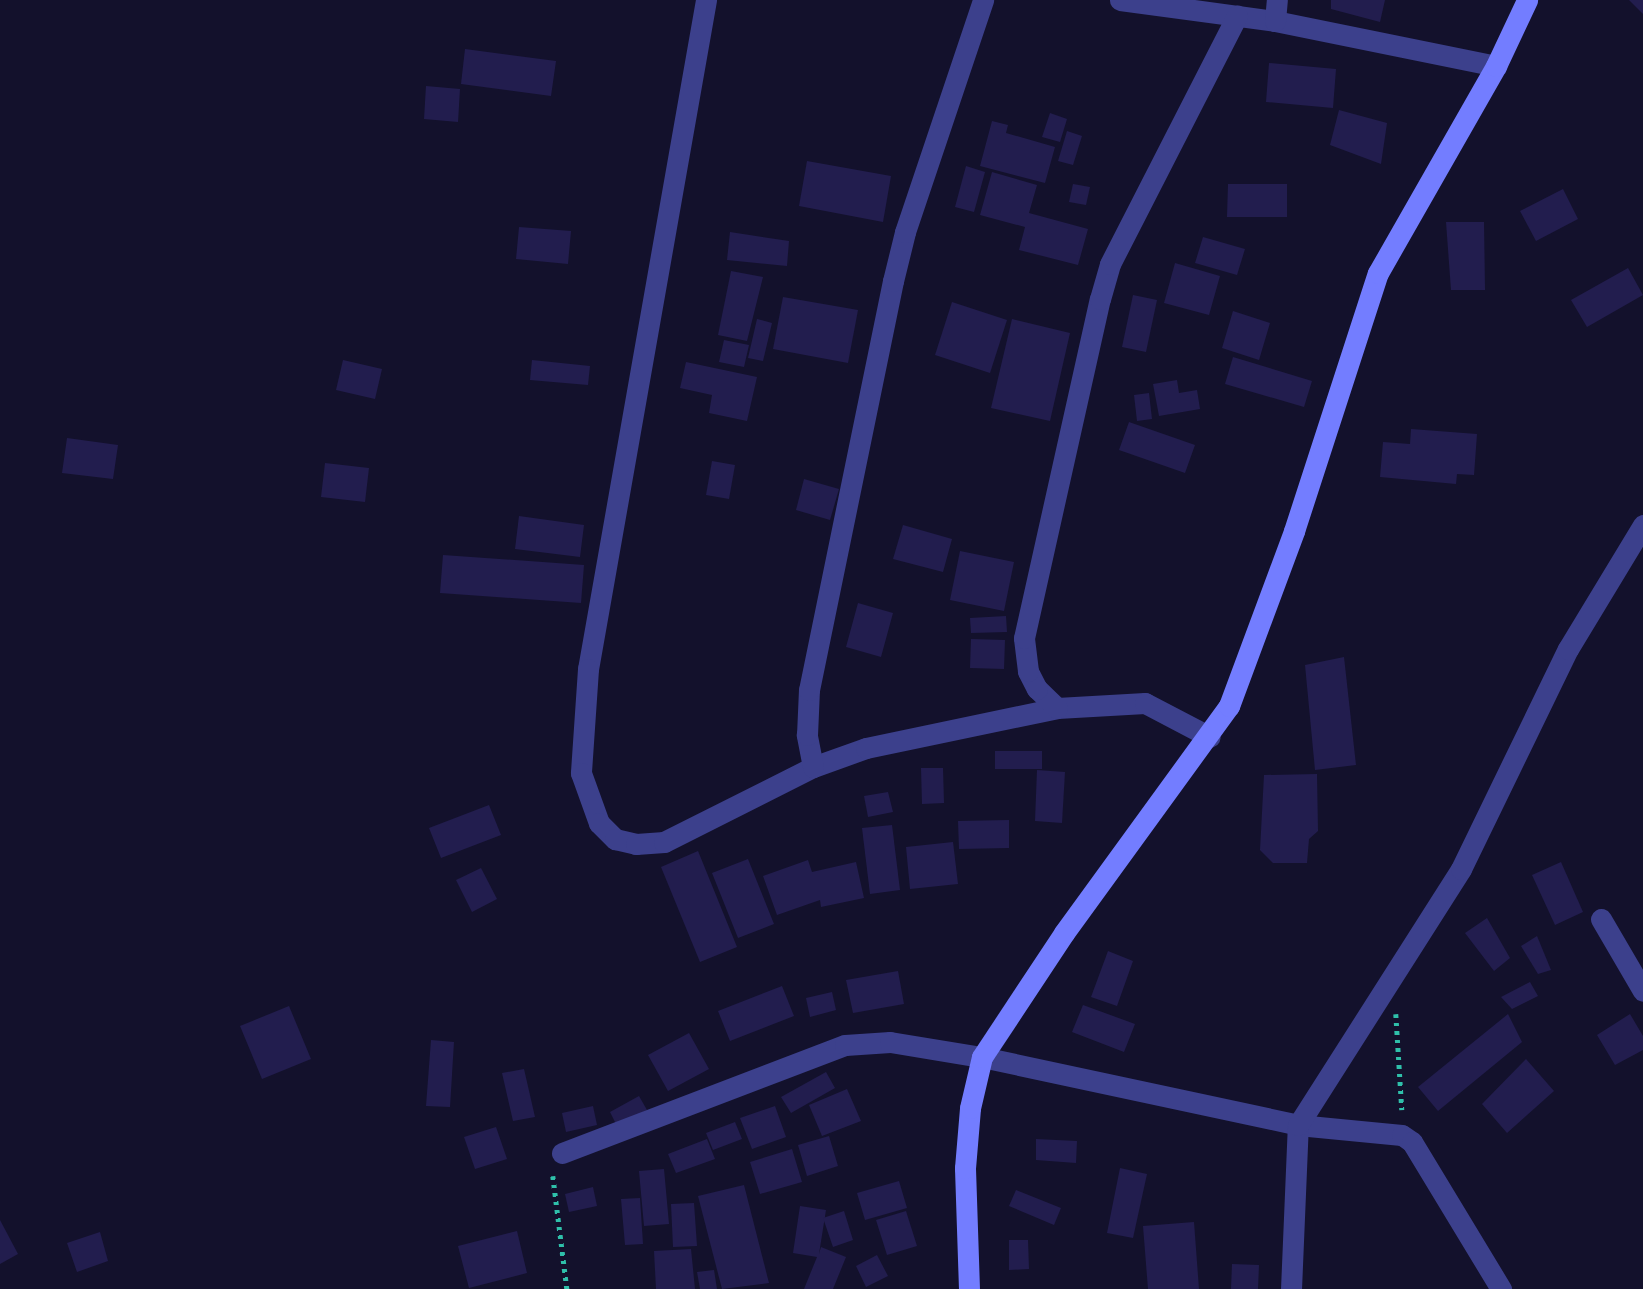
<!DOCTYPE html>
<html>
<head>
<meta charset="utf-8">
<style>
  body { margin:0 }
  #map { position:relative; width:1643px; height:1289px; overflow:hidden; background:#13112c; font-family:"Work Sans",sans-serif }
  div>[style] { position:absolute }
  .building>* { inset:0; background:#221d4e }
  .path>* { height:4.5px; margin-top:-2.25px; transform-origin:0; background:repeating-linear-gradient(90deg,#2fc0aa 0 3.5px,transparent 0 8.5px) }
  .street>* { height:21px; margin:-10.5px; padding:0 10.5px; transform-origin:10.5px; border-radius:10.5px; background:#3c408c }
  .secondary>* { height:21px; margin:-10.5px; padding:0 10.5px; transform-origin:10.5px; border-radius:10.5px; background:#737dff }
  span { translate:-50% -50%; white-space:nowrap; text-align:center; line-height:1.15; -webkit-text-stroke:7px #13112c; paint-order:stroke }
</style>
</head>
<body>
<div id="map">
  <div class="building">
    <div style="clip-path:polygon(1331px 0,1385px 0,1380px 22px,1331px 9px)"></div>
    <div style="clip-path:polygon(1629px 0,1643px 0,1643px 14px)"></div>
    <div style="clip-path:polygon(465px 49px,556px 61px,551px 96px,461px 84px)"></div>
    <div style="clip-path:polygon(1269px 63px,1336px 69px,1333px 108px,1266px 102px)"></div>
    <div style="clip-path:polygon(426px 86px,460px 89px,458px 122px,424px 119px)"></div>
    <div style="clip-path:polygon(1339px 110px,1387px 123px,1381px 164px,1330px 145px)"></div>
    <div style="clip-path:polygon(1050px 113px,1067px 119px,1060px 142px,1042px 137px)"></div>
    <div style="clip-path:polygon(992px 121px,1008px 125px,1006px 133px,1055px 147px,1045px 183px,980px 166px)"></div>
    <div style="clip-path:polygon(1067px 131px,1082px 136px,1073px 165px,1058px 161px)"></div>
    <div style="clip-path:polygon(807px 161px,891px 176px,883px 222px,799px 206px)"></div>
    <div style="clip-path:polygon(966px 166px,985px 172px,974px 212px,955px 207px)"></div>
    <div style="clip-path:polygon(992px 172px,1037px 185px,1029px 213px,1088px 229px,1078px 265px,1019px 250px,1025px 227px,980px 215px)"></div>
    <div style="clip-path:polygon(1073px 184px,1090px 187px,1086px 205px,1069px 202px)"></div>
    <div style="clip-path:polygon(1228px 184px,1287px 184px,1287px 217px,1227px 217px)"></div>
    <div style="clip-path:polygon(1563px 189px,1578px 219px,1536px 241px,1520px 211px)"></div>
    <div style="clip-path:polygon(1446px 222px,1484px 222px,1485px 290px,1451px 290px)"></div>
    <div style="clip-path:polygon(519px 227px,571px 231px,568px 264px,516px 259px)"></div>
    <div style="clip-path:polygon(730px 232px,789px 241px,787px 266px,727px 260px)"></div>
    <div style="clip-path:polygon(1203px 237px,1245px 249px,1237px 275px,1195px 263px)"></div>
    <div style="clip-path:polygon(1175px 263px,1220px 276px,1209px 315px,1164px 303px)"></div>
    <div style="clip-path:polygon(1628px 268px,1643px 295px,1587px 327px,1571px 300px)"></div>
    <div style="clip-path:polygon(731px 271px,763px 277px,747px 341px,718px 335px)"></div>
    <div style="clip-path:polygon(1133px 295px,1157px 300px,1146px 352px,1122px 347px)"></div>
    <div style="clip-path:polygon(783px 297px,858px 310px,848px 363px,773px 349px)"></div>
    <div style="clip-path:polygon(952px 302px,1007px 320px,990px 373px,935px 355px)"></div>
    <div style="clip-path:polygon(1233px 311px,1270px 323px,1259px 360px,1222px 348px)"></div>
    <div style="clip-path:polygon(757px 319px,772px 323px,763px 361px,748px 358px)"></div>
    <div style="clip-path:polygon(1012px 319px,1070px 333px,1050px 421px,991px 408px)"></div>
    <div style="clip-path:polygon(724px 340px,749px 345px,744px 367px,719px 362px)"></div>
    <div style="clip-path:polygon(1233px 357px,1312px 381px,1304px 407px,1225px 384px)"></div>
    <div style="clip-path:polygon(343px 360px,382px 369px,375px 399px,336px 390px)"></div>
    <div style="clip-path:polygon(532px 360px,590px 366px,588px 385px,530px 380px)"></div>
    <div style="clip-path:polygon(686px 362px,757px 377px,747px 421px,709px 413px,712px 395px,680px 388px)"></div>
    <div style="clip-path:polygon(1177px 380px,1179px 393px,1197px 390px,1200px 409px,1159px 416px,1153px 384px)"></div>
    <div style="clip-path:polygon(1149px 393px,1152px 419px,1137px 421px,1134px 395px)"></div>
    <div style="clip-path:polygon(1129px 422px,1195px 445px,1185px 473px,1119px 450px)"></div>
    <div style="clip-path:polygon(1411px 429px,1477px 434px,1474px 475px,1457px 474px,1456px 484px,1380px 477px,1383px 442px,1410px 444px)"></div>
    <div style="clip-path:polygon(67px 438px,118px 445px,113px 479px,62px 473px)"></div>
    <div style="clip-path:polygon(712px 461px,735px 465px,729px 499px,706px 495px)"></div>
    <div style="clip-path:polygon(325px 463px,369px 468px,365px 502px,321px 497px)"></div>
    <div style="clip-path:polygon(804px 479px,839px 489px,830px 520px,796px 510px)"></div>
    <div style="clip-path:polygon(519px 516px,584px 525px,580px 557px,515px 549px)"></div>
    <div style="clip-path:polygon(903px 525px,952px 539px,943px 572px,893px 559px)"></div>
    <div style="clip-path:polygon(960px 551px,1014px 562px,1004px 611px,950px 600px)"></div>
    <div style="clip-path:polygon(443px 555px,584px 565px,581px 603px,440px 593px)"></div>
    <div style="clip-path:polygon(858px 603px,893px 613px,881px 657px,846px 647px)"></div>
    <div style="clip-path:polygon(1006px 616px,1007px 632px,971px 633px,970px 618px)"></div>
    <div style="clip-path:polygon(971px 639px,1005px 640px,1004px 669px,970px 668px)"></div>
    <div style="clip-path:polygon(1344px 657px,1356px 765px,1315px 770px,1305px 665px)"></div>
    <div style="clip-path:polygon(995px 751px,1042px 751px,1042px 769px,995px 769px)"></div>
    <div style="clip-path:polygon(921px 768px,943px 768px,944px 803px,922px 804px)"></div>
    <div style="clip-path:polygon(1037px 770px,1065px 772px,1062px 823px,1035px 821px)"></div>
    <div style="clip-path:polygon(1317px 774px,1318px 831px,1309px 839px,1307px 863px,1273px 863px,1260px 850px,1264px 775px)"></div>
    <div style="clip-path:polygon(888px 792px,893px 812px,868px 817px,864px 796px)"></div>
    <div style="clip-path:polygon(489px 805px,501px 835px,441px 858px,429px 828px)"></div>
    <div style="clip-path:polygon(1009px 820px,1009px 848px,959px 849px,958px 821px)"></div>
    <div style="clip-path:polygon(892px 825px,900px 890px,870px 894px,862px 828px)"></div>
    <div style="clip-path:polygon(953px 842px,958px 884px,910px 889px,906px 847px)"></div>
    <div style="clip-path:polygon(698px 851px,737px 947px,700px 962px,661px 867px)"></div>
    <div style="clip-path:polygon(748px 859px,774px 924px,738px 938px,712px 873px)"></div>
    <div style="clip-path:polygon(808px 860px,812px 872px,856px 862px,864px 898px,821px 907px,820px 900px,777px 915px,763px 876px)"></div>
    <div style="clip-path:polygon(1561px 862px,1583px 912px,1555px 925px,1532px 875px)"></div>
    <div style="clip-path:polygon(481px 868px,497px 899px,472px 912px,456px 880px)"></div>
    <div style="clip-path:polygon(1487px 918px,1510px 958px,1494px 971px,1465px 933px)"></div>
    <div style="clip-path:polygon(1537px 936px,1551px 970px,1538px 974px,1521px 946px)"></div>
    <div style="clip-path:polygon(1108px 951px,1133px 961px,1117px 1006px,1091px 997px)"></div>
    <div style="clip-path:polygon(898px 971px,904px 1004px,853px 1013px,846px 980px)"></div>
    <div style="clip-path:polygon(1530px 982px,1538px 996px,1512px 1009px,1501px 997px)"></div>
    <div style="clip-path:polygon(782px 986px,794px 1016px,730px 1041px,718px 1011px)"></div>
    <div style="clip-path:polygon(832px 992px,836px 1010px,810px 1017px,806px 998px)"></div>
    <div style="clip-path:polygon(1083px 1005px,1135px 1024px,1124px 1052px,1072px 1032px)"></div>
    <div style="clip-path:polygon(289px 1006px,311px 1059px,262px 1079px,240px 1026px)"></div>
    <div style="clip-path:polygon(1508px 1014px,1522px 1042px,1438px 1111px,1418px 1087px)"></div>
    <div style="clip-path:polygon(1630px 1014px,1643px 1036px,1643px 1050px,1615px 1065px,1597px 1035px)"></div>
    <div style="clip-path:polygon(689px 1033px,709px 1069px,668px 1091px,648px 1055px)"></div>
    <div style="clip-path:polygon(431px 1040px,454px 1042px,450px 1107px,426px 1106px)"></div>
    <div style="clip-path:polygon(1526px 1059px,1554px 1091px,1507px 1133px,1482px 1104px)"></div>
    <div style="clip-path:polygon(524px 1069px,535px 1117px,513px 1121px,502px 1073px)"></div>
    <div style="clip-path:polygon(826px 1072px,835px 1088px,791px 1113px,781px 1097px)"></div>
    <div style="clip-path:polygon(847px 1089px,861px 1121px,822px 1136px,809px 1105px)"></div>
    <div style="clip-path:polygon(639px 1096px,647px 1110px,617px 1126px,610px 1112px)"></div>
    <div style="clip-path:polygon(593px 1106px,597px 1125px,566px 1132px,562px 1113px)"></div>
    <div style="clip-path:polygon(775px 1106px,786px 1137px,752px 1149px,740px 1118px)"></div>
    <div style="clip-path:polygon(735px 1122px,742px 1139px,713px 1150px,706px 1133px)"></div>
    <div style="clip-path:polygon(496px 1127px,507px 1159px,475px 1169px,464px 1137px)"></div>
    <div style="clip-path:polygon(829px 1136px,838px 1166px,807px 1176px,798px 1145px)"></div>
    <div style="clip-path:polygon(707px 1139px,715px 1159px,676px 1173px,668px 1154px)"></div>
    <div style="clip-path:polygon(1036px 1139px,1077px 1141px,1076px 1163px,1036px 1160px)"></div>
    <div style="clip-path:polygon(792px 1149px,802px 1182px,760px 1194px,750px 1162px)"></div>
    <div style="clip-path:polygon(1120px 1168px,1147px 1174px,1133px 1238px,1107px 1233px)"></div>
    <div style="clip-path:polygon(664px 1169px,669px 1224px,644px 1226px,639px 1171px)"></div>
    <div style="clip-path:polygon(899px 1181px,907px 1208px,865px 1220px,857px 1193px)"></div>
    <div style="clip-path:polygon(744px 1185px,769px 1283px,722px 1289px,698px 1196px)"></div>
    <div style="clip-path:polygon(593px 1187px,597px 1206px,569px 1212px,565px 1194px)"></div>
    <div style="clip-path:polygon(1016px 1190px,1061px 1208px,1054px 1225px,1009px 1206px)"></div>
    <div style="clip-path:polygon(640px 1198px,643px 1244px,625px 1245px,621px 1199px)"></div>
    <div style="clip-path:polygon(694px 1203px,697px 1246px,673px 1247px,671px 1204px)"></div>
    <div style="clip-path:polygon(800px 1206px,826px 1210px,819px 1254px,821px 1247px,846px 1257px,833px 1289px,804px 1289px,817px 1257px,793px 1253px)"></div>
    <div style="clip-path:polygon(844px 1211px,853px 1240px,833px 1247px,823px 1218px)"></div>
    <div style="clip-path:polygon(906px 1211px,917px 1246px,887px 1255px,876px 1220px)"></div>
    <div style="clip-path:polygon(0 1220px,18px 1254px,0 1264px)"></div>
    <div style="clip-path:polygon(1194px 1222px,1199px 1289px,1148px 1289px,1143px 1226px)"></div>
    <div style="clip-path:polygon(517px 1231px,527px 1273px,469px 1288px,458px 1246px)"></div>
    <div style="clip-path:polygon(100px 1232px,108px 1261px,77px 1272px,67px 1243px)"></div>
    <div style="clip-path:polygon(1009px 1240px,1028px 1240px,1029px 1269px,1009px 1270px)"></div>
    <div style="clip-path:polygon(691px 1249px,695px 1289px,656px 1289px,654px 1251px)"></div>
    <div style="clip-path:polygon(877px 1255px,888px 1276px,866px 1287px,856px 1266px)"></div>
    <div style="clip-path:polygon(1232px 1264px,1259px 1265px,1258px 1289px,1231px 1289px)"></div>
    <div style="clip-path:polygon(714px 1270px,717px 1289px,700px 1289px,697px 1272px)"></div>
  </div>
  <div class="path">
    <div style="left:1396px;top:1014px;width:96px;rotate:86.4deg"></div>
    <div style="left:553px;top:1176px;width:114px;rotate:82.9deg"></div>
  </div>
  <div class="street">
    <div style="left:706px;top:0;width:679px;rotate:100deg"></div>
    <div style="left:588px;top:669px;width:104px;rotate:93.9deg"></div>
    <div style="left:581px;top:773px;width:53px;rotate:70.2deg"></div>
    <div style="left:599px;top:823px;width:23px;rotate:45deg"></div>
    <div style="left:615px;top:839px;width:22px;rotate:13deg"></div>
    <div style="left:636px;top:844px;width:28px;rotate:-4deg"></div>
    <div style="left:664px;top:842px;width:167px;rotate:-26.7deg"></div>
    <div style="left:813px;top:767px;width:56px;rotate:-19.7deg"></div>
    <div style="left:866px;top:748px;width:195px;rotate:-11.8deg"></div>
    <div style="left:1057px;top:708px;width:88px;rotate:-3.3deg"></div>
    <div style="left:1145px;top:703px;width:73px;rotate:27.6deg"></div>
    <div style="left:1120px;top:0;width:156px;rotate:7.7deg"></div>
    <div style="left:1275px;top:21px;width:226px;rotate:11.5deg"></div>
    <div style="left:1275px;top:21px;width:21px;rotate:-85deg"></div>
    <div style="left:1057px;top:708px;width:28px;rotate:-136deg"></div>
    <div style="left:1037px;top:689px;width:20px;rotate:-117deg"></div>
    <div style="left:1028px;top:671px;width:33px;rotate:-97deg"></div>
    <div style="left:1024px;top:638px;width:347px;rotate:-77.4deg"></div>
    <div style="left:1100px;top:299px;width:36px;rotate:-74deg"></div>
    <div style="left:1110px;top:264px;width:279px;rotate:-62.9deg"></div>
    <div style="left:813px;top:767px;width:33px;rotate:-101deg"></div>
    <div style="left:807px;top:735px;width:45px;rotate:-87.5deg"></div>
    <div style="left:809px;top:690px;width:418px;rotate:-78.4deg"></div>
    <div style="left:893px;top:281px;width:50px;rotate:-76.2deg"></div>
    <div style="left:905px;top:232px;width:245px;rotate:-71.4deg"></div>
    <div style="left:1601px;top:919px;width:83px;rotate:59.7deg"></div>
    <div style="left:562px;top:1153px;width:303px;rotate:-20.9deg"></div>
    <div style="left:845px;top:1045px;width:45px;rotate:-3.8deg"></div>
    <div style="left:890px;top:1042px;width:93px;rotate:9.3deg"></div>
    <div style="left:982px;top:1057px;width:323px;rotate:12.1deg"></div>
    <div style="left:1298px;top:1125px;width:104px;rotate:5.5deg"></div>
    <div style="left:1402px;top:1135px;width:12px;rotate:35deg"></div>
    <div style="left:1412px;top:1142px;width:172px;rotate:58.8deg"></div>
    <div style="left:1291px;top:1289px;width:164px;rotate:-87.6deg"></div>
    <div style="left:1298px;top:1125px;width:303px;rotate:-57.5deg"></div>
    <div style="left:1461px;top:869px;width:245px;rotate:-64.1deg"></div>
    <div style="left:1568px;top:649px;width:145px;rotate:-58.8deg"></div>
  </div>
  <div class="secondary">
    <div style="left:969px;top:1289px;width:121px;rotate:-91.9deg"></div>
    <div style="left:965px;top:1168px;width:60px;rotate:-85.2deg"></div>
    <div style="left:970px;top:1108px;width:52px;rotate:-76.8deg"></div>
    <div style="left:982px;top:1057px;width:149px;rotate:-56.5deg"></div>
    <div style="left:1064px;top:933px;width:281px;rotate:-54deg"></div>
    <div style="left:1229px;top:706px;width:187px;rotate:-69.6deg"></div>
    <div style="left:1294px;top:531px;width:271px;rotate:-72deg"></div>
    <div style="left:1378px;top:273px;width:238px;rotate:-60.3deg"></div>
    <div style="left:1496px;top:66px;width:73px;rotate:-64.8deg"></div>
  </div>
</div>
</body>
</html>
